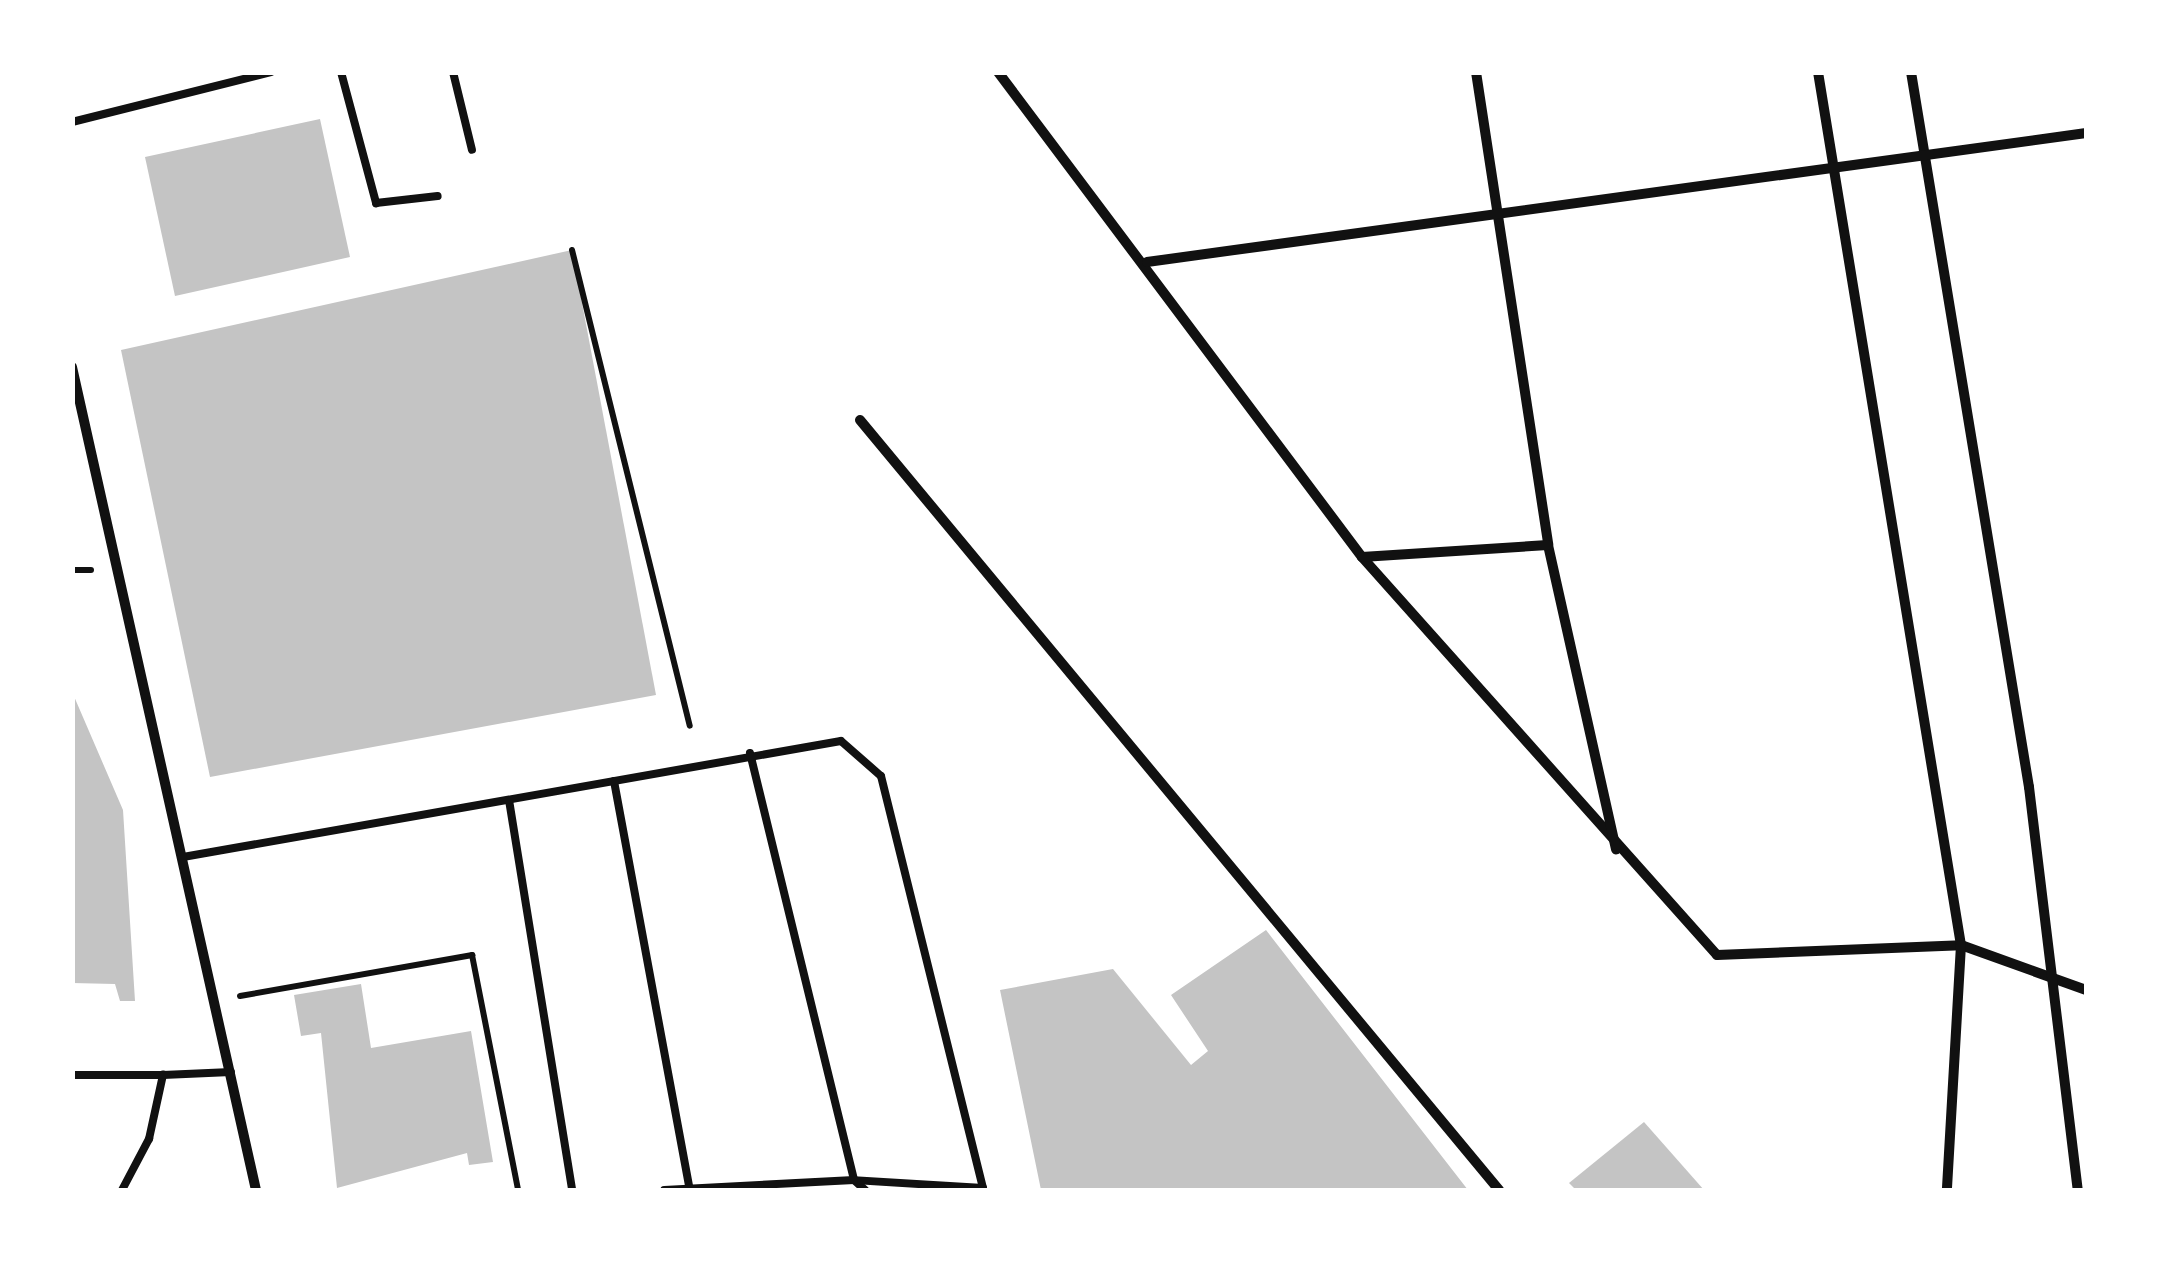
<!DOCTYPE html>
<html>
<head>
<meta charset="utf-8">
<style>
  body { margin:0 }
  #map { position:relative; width:2159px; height:1263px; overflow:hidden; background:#fff; font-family:Helvetica,sans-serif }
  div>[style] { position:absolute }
  .building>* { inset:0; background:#c4c4c4 }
  .path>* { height:6px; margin:-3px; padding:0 3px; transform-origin:3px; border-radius:3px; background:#111 }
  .service>* { height:8px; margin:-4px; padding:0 4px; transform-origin:4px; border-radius:4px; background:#111 }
  .minor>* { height:10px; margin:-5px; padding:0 5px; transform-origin:5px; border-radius:5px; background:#111 }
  span { translate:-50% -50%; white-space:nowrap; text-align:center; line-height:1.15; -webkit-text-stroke:9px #fff; paint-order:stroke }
  .frame { position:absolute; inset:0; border:75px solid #fff; pointer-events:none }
</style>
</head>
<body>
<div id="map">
  <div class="building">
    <div style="clip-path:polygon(320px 119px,350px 257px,175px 296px,145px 157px)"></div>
    <div style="clip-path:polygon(572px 250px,656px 695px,210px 777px,121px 350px)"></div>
    <div style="clip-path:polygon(73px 694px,123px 810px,135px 1001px,120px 1001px,115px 984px,72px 983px)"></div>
    <div style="clip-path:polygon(1266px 930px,1468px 1190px,1041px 1190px,1000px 990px,1113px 969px,1191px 1065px,1208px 1051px,1171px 995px)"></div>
    <div style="clip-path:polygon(361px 984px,371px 1048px,471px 1031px,493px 1162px,469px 1165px,467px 1153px,337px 1188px,321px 1033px,301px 1036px,294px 995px)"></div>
    <div style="clip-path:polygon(1644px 1122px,1704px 1190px,1576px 1190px,1569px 1183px)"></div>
  </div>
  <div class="path">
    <div style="left:572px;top:250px;width:490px;rotate:76.1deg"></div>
    <div style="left:72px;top:570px;width:19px"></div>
    <div style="left:240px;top:996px;width:236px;rotate:-10deg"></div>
    <div style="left:472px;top:955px;width:239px;rotate:78.9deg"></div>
  </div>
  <div class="service">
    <div style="left:341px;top:72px;width:136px;rotate:75deg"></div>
    <div style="left:376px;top:203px;width:62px;rotate:-6.4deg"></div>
    <div style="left:453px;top:72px;width:80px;rotate:76.3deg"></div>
    <div style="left:72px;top:122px;width:205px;rotate:-14.1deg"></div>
    <div style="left:750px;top:753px;width:439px;rotate:76.3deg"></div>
    <div style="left:854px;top:1180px;width:15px;rotate:42deg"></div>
    <div style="left:614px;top:781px;width:416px;rotate:79.5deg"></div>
    <div style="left:509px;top:800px;width:395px;rotate:80.8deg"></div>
    <div style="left:183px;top:857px;width:668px;rotate:-10deg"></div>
    <div style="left:841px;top:741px;width:53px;rotate:41.2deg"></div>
    <div style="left:881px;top:776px;width:424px;rotate:76.1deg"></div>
    <div style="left:983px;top:1188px;width:129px;rotate:-176.5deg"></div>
    <div style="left:854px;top:1180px;width:190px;rotate:177deg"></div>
    <div style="left:72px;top:1075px;width:91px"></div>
    <div style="left:122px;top:1190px;width:58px;rotate:-62.1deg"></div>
    <div style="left:149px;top:1139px;width:66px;rotate:-77.7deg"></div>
    <div style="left:163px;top:1075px;width:68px;rotate:-2.5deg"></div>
  </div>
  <div class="minor">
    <div style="left:998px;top:72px;width:606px;rotate:53.11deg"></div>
    <div style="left:1362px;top:557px;width:533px;rotate:48.27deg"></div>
    <div style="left:1717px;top:955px;width:244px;rotate:-2.3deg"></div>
    <div style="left:1961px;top:945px;width:133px;rotate:19.8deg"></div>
    <div style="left:1476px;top:72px;width:478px;rotate:81.3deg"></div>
    <div style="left:1548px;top:545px;width:312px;rotate:77.4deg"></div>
    <div style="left:1818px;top:72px;width:885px;rotate:80.7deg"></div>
    <div style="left:1961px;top:945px;width:245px;rotate:93.3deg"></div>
    <div style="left:1911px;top:72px;width:725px;rotate:80.63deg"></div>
    <div style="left:2029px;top:787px;width:406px;rotate:83.1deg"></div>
    <div style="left:1147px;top:262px;width:948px;rotate:-7.82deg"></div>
    <div style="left:72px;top:367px;width:843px;rotate:77.4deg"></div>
    <div style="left:860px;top:420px;width:1001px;rotate:50.31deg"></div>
    <div style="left:1362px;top:557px;width:186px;rotate:-3.7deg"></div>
  </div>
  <div class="frame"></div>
</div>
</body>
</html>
